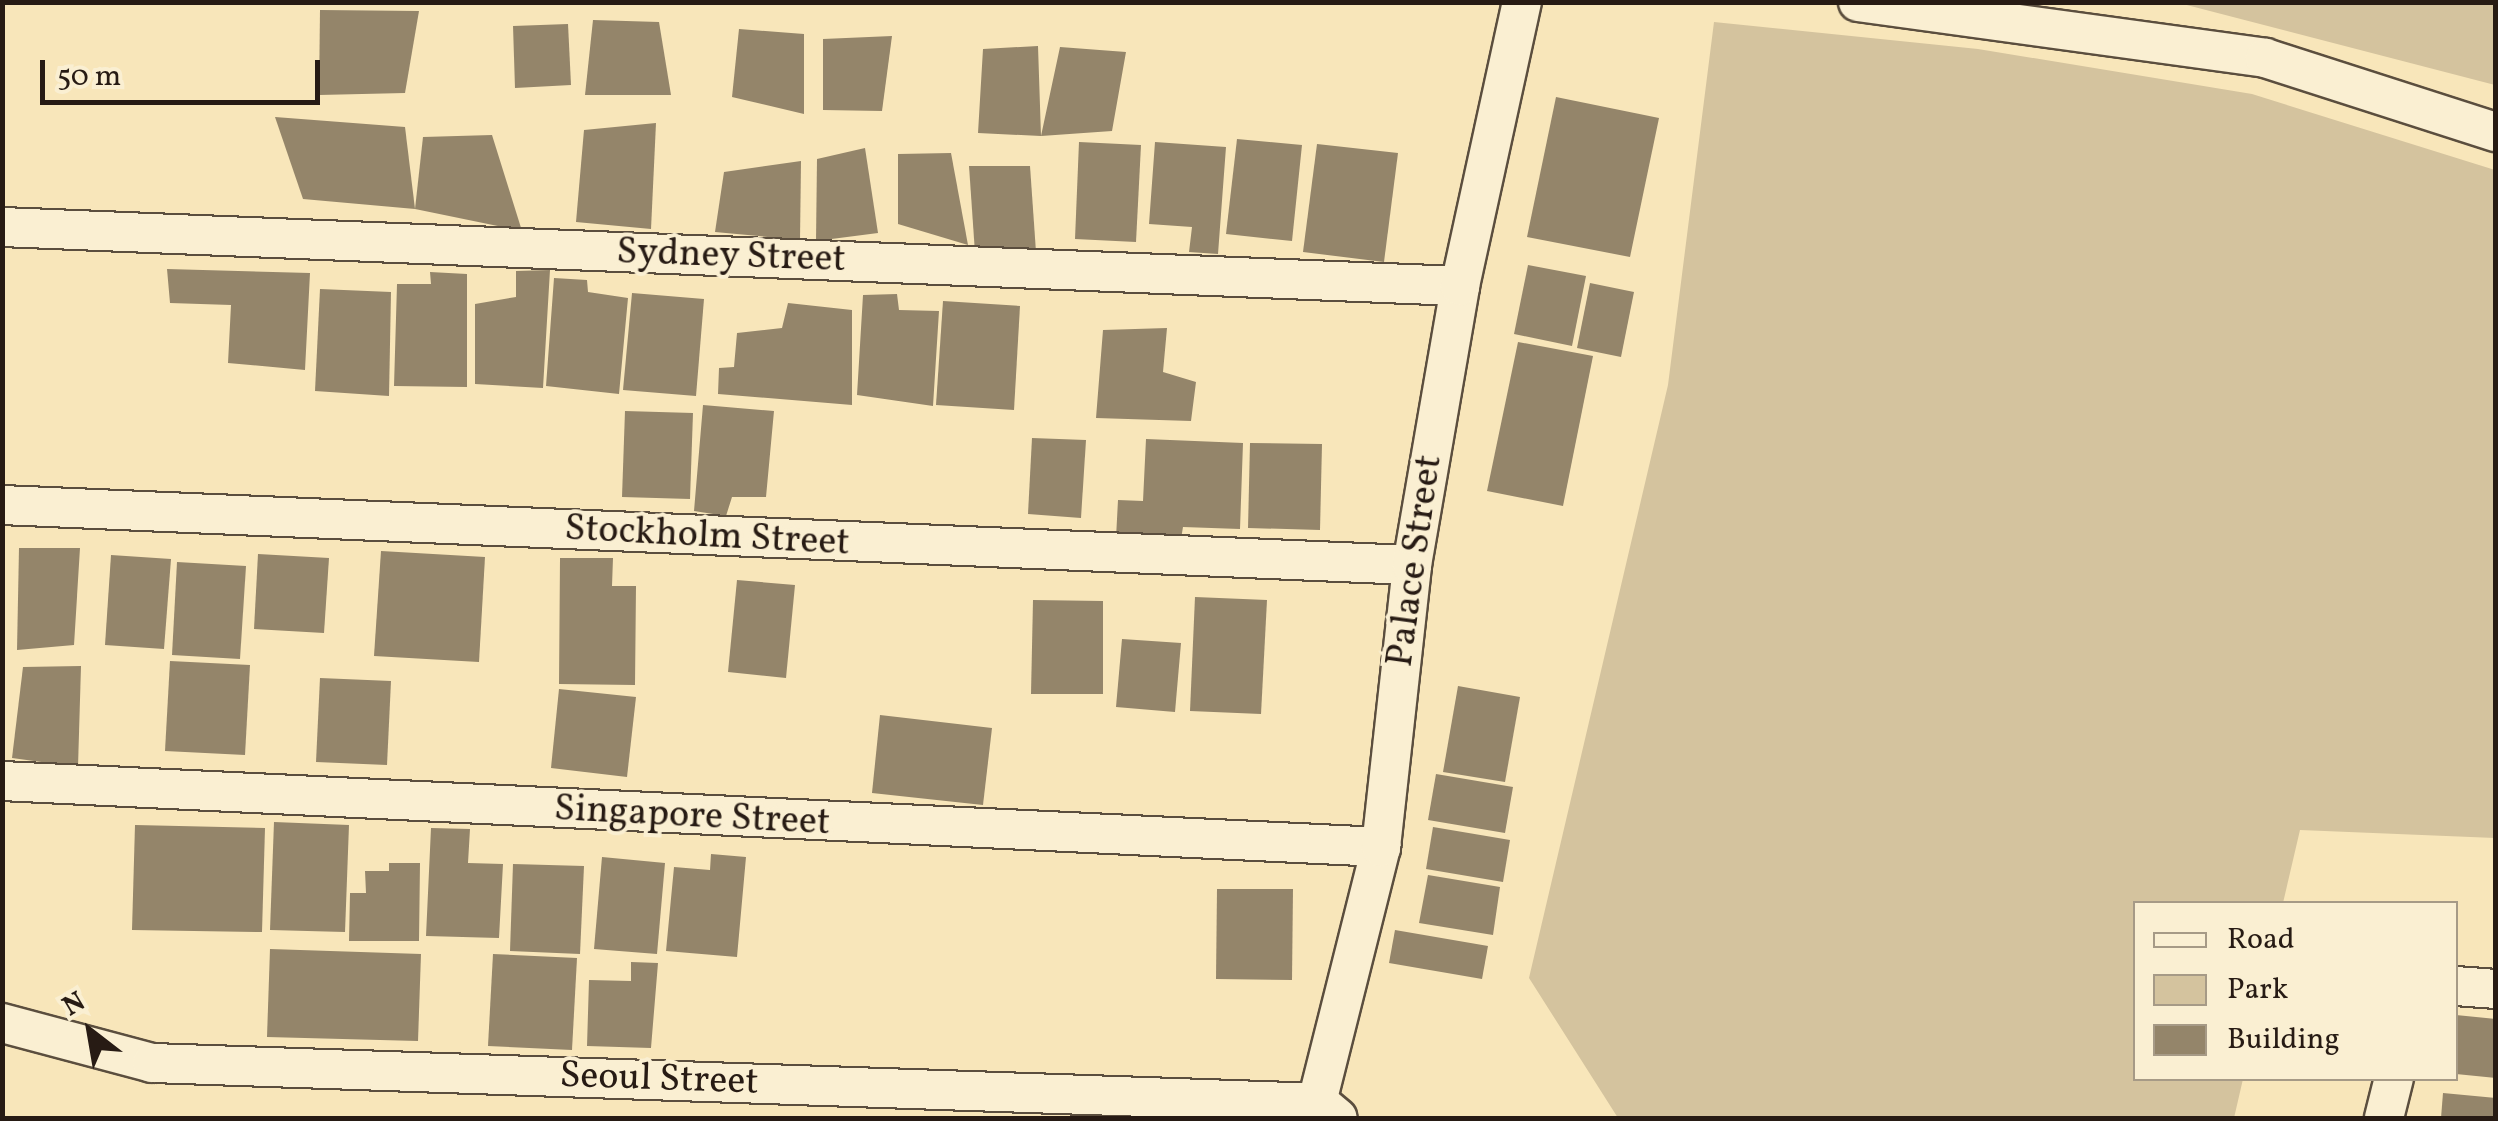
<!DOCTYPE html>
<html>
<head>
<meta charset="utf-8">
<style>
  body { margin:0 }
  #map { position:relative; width:2498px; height:1121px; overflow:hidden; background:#f8e6ba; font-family:Vollkorn,serif }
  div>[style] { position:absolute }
  .green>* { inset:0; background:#d4c39e }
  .building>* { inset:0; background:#94856a }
  .roads { filter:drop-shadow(2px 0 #5b4e3e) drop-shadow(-2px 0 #5b4e3e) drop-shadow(0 2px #5b4e3e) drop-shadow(0 -2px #5b4e3e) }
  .minor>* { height:38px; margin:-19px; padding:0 19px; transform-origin:19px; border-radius:19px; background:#faefd2 }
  span { translate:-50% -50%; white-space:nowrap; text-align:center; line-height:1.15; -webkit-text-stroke:8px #faefd2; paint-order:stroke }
  .street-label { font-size:38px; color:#271b14 }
  .frame { position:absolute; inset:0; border:5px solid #271b14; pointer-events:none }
  .legend { position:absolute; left:2133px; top:901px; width:325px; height:180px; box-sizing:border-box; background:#faefd2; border:2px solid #a69a86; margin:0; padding:12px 18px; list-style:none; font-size:30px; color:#271b14 }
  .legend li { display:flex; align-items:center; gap:20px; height:50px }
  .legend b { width:50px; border:2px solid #a69a86 }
  .north { position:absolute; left:40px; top:981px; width:100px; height:100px; -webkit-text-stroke:8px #faefd2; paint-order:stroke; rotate:329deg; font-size:28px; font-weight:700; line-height:40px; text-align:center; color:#271b14 }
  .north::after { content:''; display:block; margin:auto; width:35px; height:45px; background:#271b14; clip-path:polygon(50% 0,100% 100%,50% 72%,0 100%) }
  .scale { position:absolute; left:40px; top:60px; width:280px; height:45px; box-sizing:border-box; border:5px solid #271b14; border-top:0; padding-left:12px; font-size:30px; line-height:35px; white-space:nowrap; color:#271b14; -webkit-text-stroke:8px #faefd2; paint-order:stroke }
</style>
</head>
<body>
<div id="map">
  <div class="green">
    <div style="clip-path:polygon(2179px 3px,2495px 3px,2495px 85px)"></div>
    <div style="clip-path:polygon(1714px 22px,1978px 49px,2252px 94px,2495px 170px,2495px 838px,2300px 830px,2283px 903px,2136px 904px,2136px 1078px,2243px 1079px,2234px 1118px,1618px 1118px,1529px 978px,1668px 385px)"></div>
  </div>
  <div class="building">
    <div style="clip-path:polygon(320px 10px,419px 11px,405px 93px,319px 95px)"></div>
    <div style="clip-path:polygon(593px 20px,659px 22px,671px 95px,585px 95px)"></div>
    <div style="clip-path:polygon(568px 24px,571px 85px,515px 88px,513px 26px)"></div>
    <div style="clip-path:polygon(739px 29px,804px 34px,804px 114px,732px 97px)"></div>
    <div style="clip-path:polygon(892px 36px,882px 111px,823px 110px,823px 39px)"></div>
    <div style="clip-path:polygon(1038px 46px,1041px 136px,1060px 47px,1126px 52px,1112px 131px,1041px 136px,978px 133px,983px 49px)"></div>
    <div style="clip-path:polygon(1556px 97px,1659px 118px,1630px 257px,1527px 237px)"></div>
    <div style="clip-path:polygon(275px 117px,405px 127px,415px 209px,303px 199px)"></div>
    <div style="clip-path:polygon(656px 123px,651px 229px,576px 222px,584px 130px)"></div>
    <div style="clip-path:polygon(492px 135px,522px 231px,415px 209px,423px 137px)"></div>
    <div style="clip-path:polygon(1237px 139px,1302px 145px,1292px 241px,1226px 234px)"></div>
    <div style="clip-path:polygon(1079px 142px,1141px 145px,1136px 242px,1075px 239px)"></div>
    <div style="clip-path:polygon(1155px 142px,1226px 147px,1218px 254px,1189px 252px,1192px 227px,1149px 224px)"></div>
    <div style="clip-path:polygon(1317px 144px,1398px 153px,1384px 262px,1303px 252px)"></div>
    <div style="clip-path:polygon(865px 148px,878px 233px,816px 241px,817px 159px)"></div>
    <div style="clip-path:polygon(951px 153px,968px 245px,898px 224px,898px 154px)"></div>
    <div style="clip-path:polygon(801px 161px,800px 240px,715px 232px,724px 172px)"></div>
    <div style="clip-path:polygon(969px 166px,1030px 166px,1036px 252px,975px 253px)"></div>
    <div style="clip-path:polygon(1528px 265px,1586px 276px,1572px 346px,1514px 334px)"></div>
    <div style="clip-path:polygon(167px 269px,310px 273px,305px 370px,228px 363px,231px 305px,170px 303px)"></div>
    <div style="clip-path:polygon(550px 270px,543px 388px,475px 384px,475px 304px,516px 297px,516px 271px)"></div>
    <div style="clip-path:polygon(430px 272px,467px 274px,467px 387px,394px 386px,397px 284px,431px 284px)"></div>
    <div style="clip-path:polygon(554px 278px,587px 280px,588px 292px,628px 298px,619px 394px,546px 386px)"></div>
    <div style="clip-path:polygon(1590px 283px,1634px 292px,1621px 357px,1577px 348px)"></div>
    <div style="clip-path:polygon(320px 289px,391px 292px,389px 396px,315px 391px)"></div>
    <div style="clip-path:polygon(632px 293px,704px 299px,696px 396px,623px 390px)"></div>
    <div style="clip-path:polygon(897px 294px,899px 310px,939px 311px,933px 406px,857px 395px,863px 295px)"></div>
    <div style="clip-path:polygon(943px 301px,1020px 306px,1014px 410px,936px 405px)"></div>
    <div style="clip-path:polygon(788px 303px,852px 310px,852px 405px,718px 394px,719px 368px,734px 367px,737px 333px,782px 328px)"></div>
    <div style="clip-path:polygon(1167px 328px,1163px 372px,1196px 382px,1191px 421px,1096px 418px,1103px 330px)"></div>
    <div style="clip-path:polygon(1518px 342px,1593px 356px,1563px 506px,1487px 491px)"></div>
    <div style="clip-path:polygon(703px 405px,774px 411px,766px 497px,732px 497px,726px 516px,694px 511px)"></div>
    <div style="clip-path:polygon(625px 411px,693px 413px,690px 499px,622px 497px)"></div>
    <div style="clip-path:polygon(1032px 438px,1086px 440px,1081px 518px,1028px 514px)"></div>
    <div style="clip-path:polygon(1146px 439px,1243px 443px,1240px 529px,1183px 527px,1181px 539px,1116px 538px,1118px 500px,1143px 501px)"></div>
    <div style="clip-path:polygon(1250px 443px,1322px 444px,1320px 530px,1248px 528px)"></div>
    <div style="clip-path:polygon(19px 548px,80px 548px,74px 645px,17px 650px)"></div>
    <div style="clip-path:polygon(381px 551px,485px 557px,479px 662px,374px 656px)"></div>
    <div style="clip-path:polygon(258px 554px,329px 558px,324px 633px,254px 629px)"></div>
    <div style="clip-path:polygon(111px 555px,171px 559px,164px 649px,105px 645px)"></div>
    <div style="clip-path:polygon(560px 558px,613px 558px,612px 586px,636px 586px,635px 685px,559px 684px)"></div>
    <div style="clip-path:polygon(177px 562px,246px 566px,240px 659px,172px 655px)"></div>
    <div style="clip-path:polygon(737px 580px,795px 585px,786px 678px,728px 672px)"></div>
    <div style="clip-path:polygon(1195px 597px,1267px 600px,1261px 714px,1190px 711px)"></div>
    <div style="clip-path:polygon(1033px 600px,1103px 601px,1103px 694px,1031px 694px)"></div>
    <div style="clip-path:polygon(1122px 639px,1181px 643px,1175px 712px,1116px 707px)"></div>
    <div style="clip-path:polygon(170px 661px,250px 665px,245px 755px,165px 751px)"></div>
    <div style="clip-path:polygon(81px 666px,78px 767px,12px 758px,23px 667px)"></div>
    <div style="clip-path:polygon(320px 678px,391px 681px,387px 765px,316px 762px)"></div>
    <div style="clip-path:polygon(1458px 686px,1520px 697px,1505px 782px,1443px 772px)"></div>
    <div style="clip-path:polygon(559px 689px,636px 697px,627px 777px,551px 768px)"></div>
    <div style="clip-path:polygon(880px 715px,992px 728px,983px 805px,872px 793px)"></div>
    <div style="clip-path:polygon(1436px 774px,1513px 787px,1505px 833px,1428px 820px)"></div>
    <div style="clip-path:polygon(274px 822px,349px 825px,345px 932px,270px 930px)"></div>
    <div style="clip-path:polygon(135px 825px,265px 828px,262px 932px,132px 930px)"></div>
    <div style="clip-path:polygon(1433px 827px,1510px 840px,1503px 882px,1426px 869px)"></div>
    <div style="clip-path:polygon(431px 828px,470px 829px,468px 863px,503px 864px,499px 938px,426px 936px)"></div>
    <div style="clip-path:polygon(711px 854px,746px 857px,737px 957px,666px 951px,674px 867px,710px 870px)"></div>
    <div style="clip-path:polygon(602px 857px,665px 863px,657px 954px,594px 949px)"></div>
    <div style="clip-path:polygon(389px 863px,420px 863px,419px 941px,349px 941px,350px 893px,366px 893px,365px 871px,389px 871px)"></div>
    <div style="clip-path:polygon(513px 864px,584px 866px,580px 954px,510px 951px)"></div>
    <div style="clip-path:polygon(1428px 875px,1500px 887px,1493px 935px,1419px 923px)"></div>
    <div style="clip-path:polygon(1217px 889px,1293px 889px,1292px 980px,1216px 979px)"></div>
    <div style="clip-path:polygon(1395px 930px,1488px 946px,1482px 979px,1389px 963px)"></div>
    <div style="clip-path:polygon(270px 949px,421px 954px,418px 1041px,267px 1037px)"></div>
    <div style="clip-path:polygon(493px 954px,577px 958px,572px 1050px,488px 1046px)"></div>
    <div style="clip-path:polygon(631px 962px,658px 963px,651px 1048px,587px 1046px,589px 980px,631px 981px)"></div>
    <div style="clip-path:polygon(2456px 1015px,2496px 1019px,2496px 1078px,2456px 1074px)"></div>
    <div style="clip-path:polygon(2443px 1093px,2496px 1098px,2496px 1118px,2441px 1118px)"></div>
  </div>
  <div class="roads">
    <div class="minor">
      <div style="left:1858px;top:2px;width:411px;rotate:7.8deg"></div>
      <div style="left:2265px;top:58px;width:243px;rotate:17.8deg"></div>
      <div style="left:2px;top:227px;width:1459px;rotate:2.32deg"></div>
      <div style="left:2px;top:505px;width:1411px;rotate:2.44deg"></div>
      <div style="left:2px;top:781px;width:1381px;rotate:2.74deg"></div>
      <div style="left:2456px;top:986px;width:40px;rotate:4.3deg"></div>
      <div style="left:2px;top:1023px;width:155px;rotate:14.9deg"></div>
      <div style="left:152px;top:1063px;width:1169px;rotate:1.96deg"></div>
      <div style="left:1320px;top:1103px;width:23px;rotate:40deg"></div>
      <div style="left:1313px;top:1118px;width:279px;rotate:-75.9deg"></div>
      <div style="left:1381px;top:847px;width:284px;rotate:-83.7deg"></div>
      <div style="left:1412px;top:565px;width:283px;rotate:-80.2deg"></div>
      <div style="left:1460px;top:286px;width:291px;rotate:-77.7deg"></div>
      <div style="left:2384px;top:1118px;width:41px;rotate:-76deg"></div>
    </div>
  </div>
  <div class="street-label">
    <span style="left:731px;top:257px;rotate:2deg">Sydney Street</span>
    <span style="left:707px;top:537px;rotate:3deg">Stockholm Street</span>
    <span style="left:1416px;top:561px;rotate:-82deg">Palace Street</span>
    <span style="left:692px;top:817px;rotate:3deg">Singapore Street</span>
    <span style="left:659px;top:1080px;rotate:2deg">Seoul Street</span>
  </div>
  <div class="frame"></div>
  <ul class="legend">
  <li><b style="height:12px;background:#faefd2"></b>Road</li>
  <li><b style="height:28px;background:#d4c39e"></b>Park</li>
  <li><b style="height:28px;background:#94856a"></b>Building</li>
  </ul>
  <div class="north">N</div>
  <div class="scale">50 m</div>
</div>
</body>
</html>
